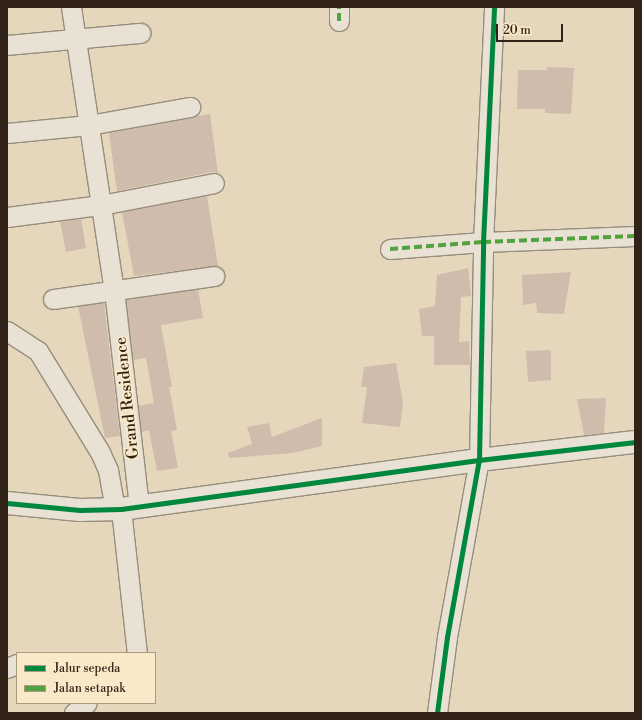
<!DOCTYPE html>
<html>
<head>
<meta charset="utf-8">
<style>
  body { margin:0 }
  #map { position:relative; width:642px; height:720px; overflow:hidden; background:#e5d7bc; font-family:"Libre Bodoni",serif }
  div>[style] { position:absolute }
  .building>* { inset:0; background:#d0bcac }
  .roads { filter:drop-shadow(1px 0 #968d7c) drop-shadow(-1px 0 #968d7c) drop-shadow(0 1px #968d7c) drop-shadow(0 -1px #968d7c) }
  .minor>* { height:19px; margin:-9.5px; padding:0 9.5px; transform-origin:9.5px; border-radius:9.5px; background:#e8e1d4 }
  .tertiary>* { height:22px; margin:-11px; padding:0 11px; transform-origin:11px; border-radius:11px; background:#e8e1d4 }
  .quiet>* { height:4px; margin-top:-2px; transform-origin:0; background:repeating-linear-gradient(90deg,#52a240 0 8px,transparent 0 12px) }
  .cycleway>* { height:5px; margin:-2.5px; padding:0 2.5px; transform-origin:2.5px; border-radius:2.5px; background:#00873e }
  span { translate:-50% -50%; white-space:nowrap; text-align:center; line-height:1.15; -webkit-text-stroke:4px #f9e9c8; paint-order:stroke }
  .street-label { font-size:16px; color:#312317 }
  .frame { position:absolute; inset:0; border:8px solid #312317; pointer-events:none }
  .legend { position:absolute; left:16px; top:652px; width:140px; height:52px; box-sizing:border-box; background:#f9e9c8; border:1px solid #a99a81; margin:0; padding:5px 7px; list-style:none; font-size:12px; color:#312317 }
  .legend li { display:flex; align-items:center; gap:8px; height:20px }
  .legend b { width:20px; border:1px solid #a99a81 }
  .scale { position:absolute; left:496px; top:24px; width:67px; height:18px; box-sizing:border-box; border:2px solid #312317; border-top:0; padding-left:5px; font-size:12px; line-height:14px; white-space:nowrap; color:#312317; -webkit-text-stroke:3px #f9e9c8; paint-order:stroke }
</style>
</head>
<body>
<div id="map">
  <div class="building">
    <div style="clip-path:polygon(547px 67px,574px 68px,571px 114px,545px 113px,545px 109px,517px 109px,518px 70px,547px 70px)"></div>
    <div style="clip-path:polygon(210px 114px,218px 173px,212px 172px,117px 191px,109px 133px)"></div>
    <div style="clip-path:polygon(207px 196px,218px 266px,134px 276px,122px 212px)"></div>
    <div style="clip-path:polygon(81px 219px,86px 248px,66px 252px,60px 221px)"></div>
    <div style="clip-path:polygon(468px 268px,471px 296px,461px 297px,459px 342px,469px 341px,470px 365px,434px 365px,434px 336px,422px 336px,419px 309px,435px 306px,437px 275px)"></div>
    <div style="clip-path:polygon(571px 272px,564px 314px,537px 313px,536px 303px,523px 305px,522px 275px)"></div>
    <div style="clip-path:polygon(198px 289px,203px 318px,161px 325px,172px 387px,169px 387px,177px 430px,171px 431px,178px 468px,157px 471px,149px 430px,141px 432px,138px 406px,154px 403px,146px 358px,133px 360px,126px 300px)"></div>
    <div style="clip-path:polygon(104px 303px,120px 436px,105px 438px,78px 306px)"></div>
    <div style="clip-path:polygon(551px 350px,551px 380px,528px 382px,526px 351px)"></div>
    <div style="clip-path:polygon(396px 363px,403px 403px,400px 427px,362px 423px,367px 387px,361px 387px,364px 367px)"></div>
    <div style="clip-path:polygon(606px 398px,604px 433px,584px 435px,577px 399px)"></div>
    <div style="clip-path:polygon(322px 418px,322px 446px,293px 453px,229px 458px,228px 453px,252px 444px,247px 427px,269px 423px,272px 437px)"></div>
  </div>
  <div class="roads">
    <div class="minor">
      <div style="left:71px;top:7px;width:286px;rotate:81.4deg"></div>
      <div style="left:114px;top:290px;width:218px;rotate:83.4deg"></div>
      <div style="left:339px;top:21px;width:14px;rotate:-90deg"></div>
      <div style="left:7px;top:45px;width:134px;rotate:-5.2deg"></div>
      <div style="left:7px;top:133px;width:82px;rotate:-5.6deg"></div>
      <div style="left:89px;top:125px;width:103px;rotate:-10.1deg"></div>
      <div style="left:7px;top:217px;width:95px;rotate:-7.3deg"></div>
      <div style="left:101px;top:205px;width:115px;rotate:-11deg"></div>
      <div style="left:390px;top:249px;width:93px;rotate:-4.3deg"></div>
      <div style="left:483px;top:242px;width:152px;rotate:-2.3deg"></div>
      <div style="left:53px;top:299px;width:163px;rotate:-8.1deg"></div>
      <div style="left:7px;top:331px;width:37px;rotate:33deg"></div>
      <div style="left:38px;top:351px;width:119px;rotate:58.5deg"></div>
      <div style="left:100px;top:452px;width:20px;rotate:66deg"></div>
      <div style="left:108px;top:470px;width:40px;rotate:80deg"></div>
      <div style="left:121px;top:509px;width:145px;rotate:83.7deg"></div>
      <div style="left:7px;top:668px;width:11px;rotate:-22deg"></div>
      <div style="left:74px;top:713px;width:16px;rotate:-38deg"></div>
      <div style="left:437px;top:713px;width:77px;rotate:-82.5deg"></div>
      <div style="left:447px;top:637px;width:180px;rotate:-79.8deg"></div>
      <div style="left:479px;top:460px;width:218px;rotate:-88.9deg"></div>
      <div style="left:483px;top:242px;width:235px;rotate:-87.3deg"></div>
    </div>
    <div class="tertiary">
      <div style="left:7px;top:503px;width:73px;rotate:5.5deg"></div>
      <div style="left:80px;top:510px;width:41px;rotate:-1.4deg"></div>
      <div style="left:121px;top:509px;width:361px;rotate:-7.8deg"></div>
      <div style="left:479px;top:460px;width:157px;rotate:-6.6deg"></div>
    </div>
  </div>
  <div class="quiet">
    <div style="left:339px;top:21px;width:14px;rotate:-90deg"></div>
    <div style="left:390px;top:249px;width:93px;rotate:-4.3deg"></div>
    <div style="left:483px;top:242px;width:152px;rotate:-2.3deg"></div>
  </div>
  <div class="cycleway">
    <div style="left:7px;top:503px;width:73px;rotate:5.5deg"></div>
    <div style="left:80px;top:510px;width:41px;rotate:-1.4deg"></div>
    <div style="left:121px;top:509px;width:361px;rotate:-7.8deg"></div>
    <div style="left:479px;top:460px;width:157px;rotate:-6.6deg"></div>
    <div style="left:437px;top:713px;width:77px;rotate:-82.5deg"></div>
    <div style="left:447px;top:637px;width:180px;rotate:-79.8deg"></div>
    <div style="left:479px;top:460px;width:218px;rotate:-88.9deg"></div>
    <div style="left:483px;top:242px;width:235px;rotate:-87.3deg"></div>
  </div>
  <div class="street-label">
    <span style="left:127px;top:398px;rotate:-96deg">Grand Residence</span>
  </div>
  <div class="frame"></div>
  <ul class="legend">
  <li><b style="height:5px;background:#00873e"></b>Jalur sepeda</li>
  <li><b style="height:5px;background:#52a240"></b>Jalan setapak</li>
  </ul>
  <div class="scale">20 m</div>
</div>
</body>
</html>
